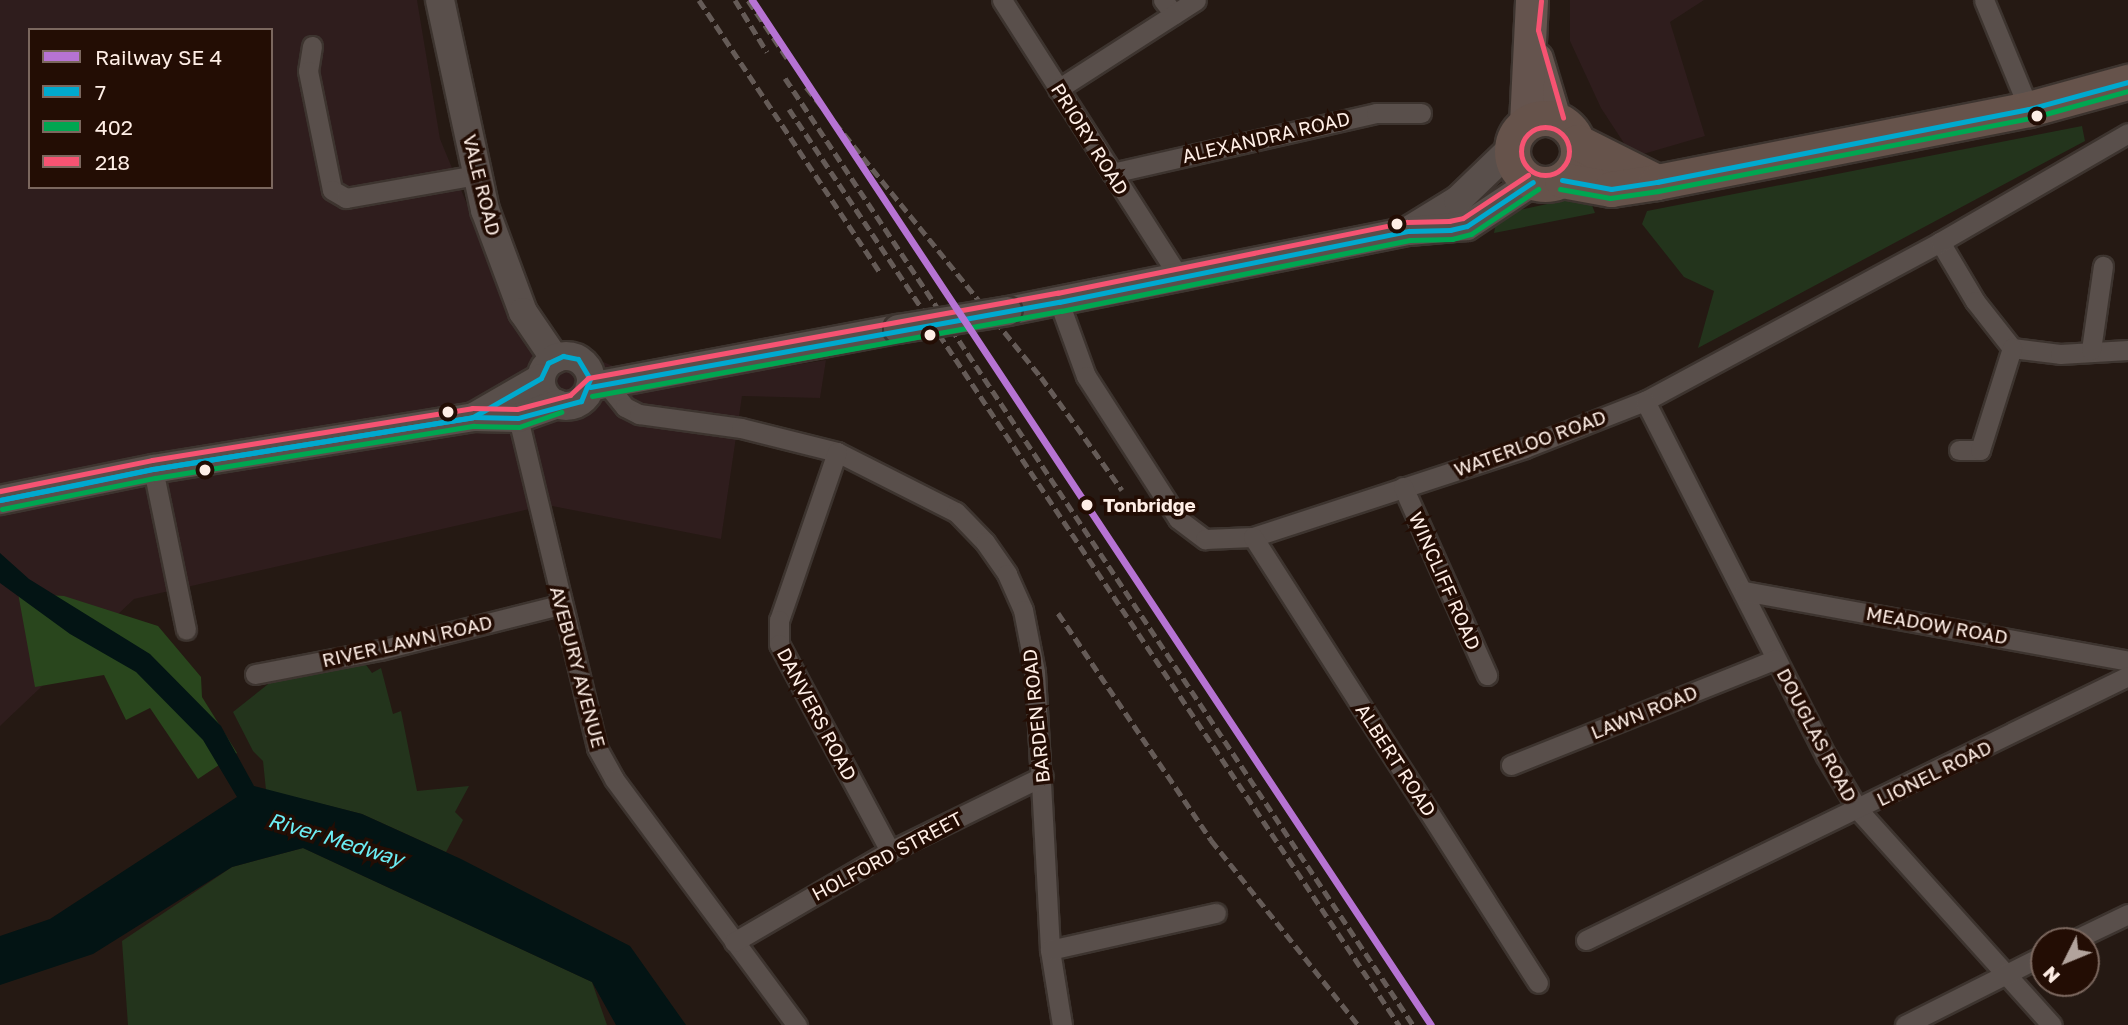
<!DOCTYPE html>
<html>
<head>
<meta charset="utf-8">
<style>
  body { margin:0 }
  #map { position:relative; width:2128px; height:1025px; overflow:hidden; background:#251913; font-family:"Golos Text",sans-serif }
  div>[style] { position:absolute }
  .commercial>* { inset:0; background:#2f1d1d }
  .green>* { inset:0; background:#23341c }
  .forest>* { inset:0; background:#29461d }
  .water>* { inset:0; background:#031414 }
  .roads { filter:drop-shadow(2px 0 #3d342f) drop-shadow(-2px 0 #3d342f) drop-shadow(0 2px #3d342f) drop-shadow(0 -2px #3d342f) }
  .street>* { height:19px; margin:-9.5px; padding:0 9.5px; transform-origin:9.5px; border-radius:9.5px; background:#594f4b }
  .secondary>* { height:28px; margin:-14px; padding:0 14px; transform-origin:14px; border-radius:14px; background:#594f4b }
  .secondary>.ring { margin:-14px; padding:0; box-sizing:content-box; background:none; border:28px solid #594f4b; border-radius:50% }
  .primary>* { height:32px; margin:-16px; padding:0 16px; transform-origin:16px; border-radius:16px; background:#65544e }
  .highway>* { height:35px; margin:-17.5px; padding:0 17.5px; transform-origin:17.5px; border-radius:17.5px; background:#66534b }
  .highway>.ring { margin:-17.5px; padding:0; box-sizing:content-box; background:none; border:35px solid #66534b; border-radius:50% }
  .rail>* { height:5px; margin-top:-2.5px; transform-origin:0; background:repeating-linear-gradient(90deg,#655b57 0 10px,transparent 0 15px) }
  .bridges { filter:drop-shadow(2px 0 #3d342f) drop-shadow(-2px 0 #3d342f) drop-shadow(0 2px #3d342f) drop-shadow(0 -2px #3d342f) }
  .secondary-bridge>* { height:28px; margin:-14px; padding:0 14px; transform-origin:14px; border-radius:14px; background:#594f4b }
  .bus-1>* { height:5px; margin:-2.5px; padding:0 2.5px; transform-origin:2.5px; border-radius:2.5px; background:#00a9ce }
  .bus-2>* { height:5px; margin:-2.5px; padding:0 2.5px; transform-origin:2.5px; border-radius:2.5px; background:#00a651 }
  .bus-3>* { height:5px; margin:-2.5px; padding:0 2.5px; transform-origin:2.5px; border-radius:2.5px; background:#f65372 }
  .bus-3>.ring { margin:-2.5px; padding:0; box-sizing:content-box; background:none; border:5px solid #f65372; border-radius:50% }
  .rail-1>* { height:7px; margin:-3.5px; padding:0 3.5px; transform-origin:3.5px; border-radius:3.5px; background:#b673d3 }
  .dots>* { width:19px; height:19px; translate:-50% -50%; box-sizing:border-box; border:4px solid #230d04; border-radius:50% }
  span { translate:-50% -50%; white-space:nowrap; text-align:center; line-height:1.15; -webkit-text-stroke:7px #230d04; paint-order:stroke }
  .street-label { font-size:19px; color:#feeee6 }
  .stop-label { font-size:19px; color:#feeee6; font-weight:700 }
  .left { translate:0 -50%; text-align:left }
  .water-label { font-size:21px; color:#6cedf4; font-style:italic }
  .legend { position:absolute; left:28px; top:28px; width:245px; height:161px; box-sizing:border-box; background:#230d04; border:2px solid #7b675e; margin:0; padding:9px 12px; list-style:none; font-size:21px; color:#feeee6 }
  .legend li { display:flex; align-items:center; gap:14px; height:35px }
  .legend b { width:35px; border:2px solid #7b675e }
  .north { position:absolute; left:2030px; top:927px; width:70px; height:70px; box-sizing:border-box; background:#230d04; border:2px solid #7b675e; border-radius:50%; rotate:227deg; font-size:19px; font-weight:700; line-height:28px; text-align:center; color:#feeee6 }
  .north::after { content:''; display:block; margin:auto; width:24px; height:32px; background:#b2a39c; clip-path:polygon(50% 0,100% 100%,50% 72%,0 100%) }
</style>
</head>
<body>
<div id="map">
  <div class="commercial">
    <div style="clip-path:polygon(evenodd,0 0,417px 0,440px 139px,525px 344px,547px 338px,627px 372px,632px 391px,826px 360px,820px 398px,742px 396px,721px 539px,547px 505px,134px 599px,0 726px,0 0,30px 30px,271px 30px,271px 187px,30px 187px,30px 30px)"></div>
    <div style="clip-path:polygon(1570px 0,1704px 0,1670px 22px,1705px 136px,1633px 157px,1601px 108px,1570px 41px)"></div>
  </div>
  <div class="green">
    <div style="clip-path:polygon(2082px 126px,2085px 141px,1698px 348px,1714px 291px,1684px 277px,1642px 224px,1647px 211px)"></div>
    <div style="clip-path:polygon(1590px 200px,1595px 213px,1494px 233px,1496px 222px,1519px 210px,1561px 201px)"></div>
    <div style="clip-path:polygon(361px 658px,372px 673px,381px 668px,393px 714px,401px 711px,417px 791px,469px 786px,455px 812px,463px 820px,446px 852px,362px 814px,266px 790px,263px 761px,253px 751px,233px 712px,272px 681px)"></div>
    <div style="clip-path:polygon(303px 848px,592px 982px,607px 1025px,128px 1025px,122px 941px,232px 867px)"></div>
  </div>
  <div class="forest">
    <div style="clip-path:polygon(18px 593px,64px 596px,158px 626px,201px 677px,202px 697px,237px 753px,198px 779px,150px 708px,126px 720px,104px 675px,35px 687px)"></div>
  </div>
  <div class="water">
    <div style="clip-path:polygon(0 553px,29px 579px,150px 654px,221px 726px,254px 786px,362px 814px,461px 859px,630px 946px,686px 1025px,616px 1025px,592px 982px,303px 848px,232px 867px,93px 954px,0 985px,0 936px,50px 919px,237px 797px,203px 740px,136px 672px,70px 634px,0 583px)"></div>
  </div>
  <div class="roads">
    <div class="street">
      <div style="left:1002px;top:0;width:330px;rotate:57.4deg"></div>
      <div style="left:1163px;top:0;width:18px;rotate:52deg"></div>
      <div style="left:1984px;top:0;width:118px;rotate:67.6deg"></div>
      <div style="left:312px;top:46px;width:25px;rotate:99deg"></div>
      <div style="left:308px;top:71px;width:121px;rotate:78.6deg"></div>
      <div style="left:332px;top:190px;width:16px;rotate:30deg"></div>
      <div style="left:346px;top:198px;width:132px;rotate:-10deg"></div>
      <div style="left:1058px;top:89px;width:164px;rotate:-32.8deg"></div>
      <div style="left:1112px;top:173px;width:271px;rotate:-12.8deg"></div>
      <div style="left:1376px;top:113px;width:45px"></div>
      <div style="left:1940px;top:242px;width:69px;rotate:59.3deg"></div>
      <div style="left:1975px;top:301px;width:60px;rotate:51.8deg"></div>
      <div style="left:2012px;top:348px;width:48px;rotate:7.1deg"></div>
      <div style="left:2060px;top:354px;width:68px;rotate:-3.4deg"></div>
      <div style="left:1059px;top:302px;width:79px;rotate:70deg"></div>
      <div style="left:1086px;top:376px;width:170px;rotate:57.2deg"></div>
      <div style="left:1178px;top:519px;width:34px;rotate:37deg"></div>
      <div style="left:1205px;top:539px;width:48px;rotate:-2.4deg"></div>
      <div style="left:1253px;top:537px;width:286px;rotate:-18.1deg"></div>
      <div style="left:1525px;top:448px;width:129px;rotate:-21.4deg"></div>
      <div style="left:1645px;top:401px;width:335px;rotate:-28.3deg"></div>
      <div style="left:1940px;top:242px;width:217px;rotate:-30.1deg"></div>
      <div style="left:2091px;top:350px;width:85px;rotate:-81.9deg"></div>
      <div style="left:608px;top:386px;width:27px;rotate:51deg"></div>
      <div style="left:625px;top:407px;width:16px;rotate:27deg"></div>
      <div style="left:639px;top:414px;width:103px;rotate:7.8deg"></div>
      <div style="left:741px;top:428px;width:99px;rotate:14deg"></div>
      <div style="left:837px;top:452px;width:133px;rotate:26.8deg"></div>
      <div style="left:956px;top:512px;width:42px;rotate:46deg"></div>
      <div style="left:985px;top:542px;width:39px;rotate:55deg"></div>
      <div style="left:1007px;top:574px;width:39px;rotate:66deg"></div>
      <div style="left:1023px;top:610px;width:63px;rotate:79deg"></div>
      <div style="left:1035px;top:672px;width:278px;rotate:86.9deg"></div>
      <div style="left:1050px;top:950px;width:76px;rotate:80.9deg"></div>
      <div style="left:1645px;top:401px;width:398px;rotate:63deg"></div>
      <div style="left:1826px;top:756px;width:64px;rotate:59deg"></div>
      <div style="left:1859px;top:811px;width:288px;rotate:48deg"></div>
      <div style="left:518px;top:418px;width:339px;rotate:76.5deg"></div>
      <div style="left:597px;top:748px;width:35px;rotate:61deg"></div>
      <div style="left:614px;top:779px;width:307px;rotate:53.4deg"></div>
      <div style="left:1959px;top:450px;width:21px"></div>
      <div style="left:1980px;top:450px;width:107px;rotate:-72.6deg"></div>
      <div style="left:837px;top:452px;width:178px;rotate:109deg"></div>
      <div style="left:779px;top:620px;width:24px;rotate:90deg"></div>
      <div style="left:779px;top:644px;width:235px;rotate:61.8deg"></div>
      <div style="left:153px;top:469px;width:164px;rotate:78.4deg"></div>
      <div style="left:1403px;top:487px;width:206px;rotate:65.9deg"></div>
      <div style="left:1253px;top:537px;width:529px;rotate:57.42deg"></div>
      <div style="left:1744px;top:591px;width:390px;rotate:10.3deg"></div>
      <div style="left:255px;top:674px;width:127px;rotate:-10.9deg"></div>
      <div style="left:380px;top:650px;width:185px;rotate:-14.1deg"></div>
      <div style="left:1511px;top:765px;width:285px;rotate:-21.8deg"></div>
      <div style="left:1586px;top:940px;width:603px;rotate:-25.97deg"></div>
      <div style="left:2072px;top:941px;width:62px;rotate:-25.7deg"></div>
      <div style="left:734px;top:942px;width:181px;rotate:-30.3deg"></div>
      <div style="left:890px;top:851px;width:170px;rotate:-26.1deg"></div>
      <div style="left:1050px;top:950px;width:170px;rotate:-12.6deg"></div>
      <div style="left:1905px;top:1025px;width:156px;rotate:-26.7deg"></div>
    </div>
    <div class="secondary">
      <div style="left:440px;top:0;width:215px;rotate:77.9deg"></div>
      <div style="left:485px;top:210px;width:109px;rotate:69.6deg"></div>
      <div style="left:523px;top:312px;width:57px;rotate:55.8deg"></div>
      <div style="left:1411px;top:229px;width:55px;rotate:-31.7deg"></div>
      <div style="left:1458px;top:200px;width:75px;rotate:-43.9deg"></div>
      <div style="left:1008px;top:311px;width:409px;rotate:-11.3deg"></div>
      <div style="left:1409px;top:231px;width:58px;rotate:-4.9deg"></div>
      <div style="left:1467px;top:226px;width:79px;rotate:-33.7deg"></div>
      <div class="ring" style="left:541px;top:356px;width:22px;height:22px"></div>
      <div style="left:590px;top:387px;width:313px;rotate:-10.7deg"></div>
      <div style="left:477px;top:415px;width:74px;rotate:-30deg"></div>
      <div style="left:0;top:500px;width:156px;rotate:-11.5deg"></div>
      <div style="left:153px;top:469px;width:324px;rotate:-9.2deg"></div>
      <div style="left:473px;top:417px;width:45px;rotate:1.3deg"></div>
      <div style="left:518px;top:418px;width:42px;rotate:-19.3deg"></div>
    </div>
    <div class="primary">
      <div style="left:1537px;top:59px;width:63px;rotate:73.3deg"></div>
      <div style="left:1526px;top:124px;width:124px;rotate:-87.2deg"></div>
    </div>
    <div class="highway">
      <div class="ring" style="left:1512px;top:118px;width:31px;height:31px"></div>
      <div style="left:1577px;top:142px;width:89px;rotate:26.6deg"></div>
      <div style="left:1562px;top:180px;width:50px;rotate:10.4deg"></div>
      <div style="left:1611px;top:189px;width:47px;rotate:-8.7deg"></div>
      <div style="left:1657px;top:182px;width:379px;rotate:-11.1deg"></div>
      <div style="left:2029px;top:109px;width:103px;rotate:-15.3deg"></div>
    </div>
  </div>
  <div class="rail">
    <div style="left:699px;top:0;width:329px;rotate:56.4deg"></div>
    <div style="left:735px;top:0;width:61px;rotate:58.4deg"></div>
    <div style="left:748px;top:0;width:70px;rotate:56.1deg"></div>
    <div style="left:785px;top:78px;width:1136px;rotate:56.45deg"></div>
    <div style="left:806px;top:87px;width:373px;rotate:51deg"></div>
    <div style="left:1041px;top:377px;width:139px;rotate:54.4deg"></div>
    <div style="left:789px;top:109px;width:1101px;rotate:56.34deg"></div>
    <div style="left:1058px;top:613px;width:274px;rotate:56deg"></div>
    <div style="left:1211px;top:840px;width:236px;rotate:51.5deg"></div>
  </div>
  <div class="bridges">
    <div class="secondary-bridge">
      <div style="left:898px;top:329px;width:111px;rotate:-9.3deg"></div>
    </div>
  </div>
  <div class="bus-1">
    <div style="left:1562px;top:180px;width:50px;rotate:10.4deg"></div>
    <div style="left:1611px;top:189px;width:47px;rotate:-8.7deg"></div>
    <div style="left:1657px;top:182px;width:379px;rotate:-11.1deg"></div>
    <div style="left:2029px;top:109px;width:103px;rotate:-15.3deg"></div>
    <div style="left:563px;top:356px;width:15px;rotate:11deg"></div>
    <div style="left:578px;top:359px;width:23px;rotate:59deg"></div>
    <div style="left:590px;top:379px;width:24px;rotate:112deg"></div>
    <div style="left:581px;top:401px;width:65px;rotate:164.9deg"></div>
    <div style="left:518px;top:418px;width:45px;rotate:-178.7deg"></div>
    <div style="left:473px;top:417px;width:78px;rotate:-29.8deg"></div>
    <div style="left:541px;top:378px;width:17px;rotate:-65deg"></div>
    <div style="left:548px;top:363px;width:17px;rotate:-25deg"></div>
    <div style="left:590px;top:387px;width:477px;rotate:-10.3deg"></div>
    <div style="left:1059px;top:302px;width:357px;rotate:-11.5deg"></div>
    <div style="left:1409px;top:231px;width:41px;rotate:-1.4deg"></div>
    <div style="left:1450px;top:230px;width:17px;rotate:-13deg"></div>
    <div style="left:1467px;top:226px;width:79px;rotate:-33.7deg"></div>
    <div style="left:153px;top:469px;width:74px;rotate:168.2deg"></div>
    <div style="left:81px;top:484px;width:83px;rotate:168.8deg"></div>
    <div style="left:0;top:500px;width:156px;rotate:-11.5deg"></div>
    <div style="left:153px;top:469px;width:324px;rotate:-9.2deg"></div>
    <div style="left:153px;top:469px;width:324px;rotate:-9.2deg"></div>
  </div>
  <div class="bus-2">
    <div style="left:1560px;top:189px;width:51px;rotate:10.2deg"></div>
    <div style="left:1610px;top:198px;width:49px;rotate:-8.3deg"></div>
    <div style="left:1658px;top:191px;width:380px;rotate:-11.1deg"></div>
    <div style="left:2031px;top:118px;width:101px;rotate:-15.6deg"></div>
    <div style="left:592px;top:396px;width:477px;rotate:-10.3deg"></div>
    <div style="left:1061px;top:311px;width:356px;rotate:-11.5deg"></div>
    <div style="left:1410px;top:240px;width:42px;rotate:-1.4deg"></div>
    <div style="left:1452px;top:239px;width:20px;rotate:-15deg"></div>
    <div style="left:1471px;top:234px;width:81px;rotate:-33.9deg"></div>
    <div style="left:2px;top:509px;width:156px;rotate:-11.5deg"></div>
    <div style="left:155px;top:478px;width:323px;rotate:-9.3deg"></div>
    <div style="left:474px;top:426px;width:45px;rotate:1.3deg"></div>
    <div style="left:519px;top:427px;width:45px;rotate:-19.7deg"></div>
  </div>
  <div class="bus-3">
    <div style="left:1541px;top:1px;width:29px;rotate:96deg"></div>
    <div style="left:1538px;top:30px;width:91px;rotate:74deg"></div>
    <div class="ring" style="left:1521px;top:127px;width:43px;height:43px"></div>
    <div style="left:0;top:491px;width:155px;rotate:-11.5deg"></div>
    <div style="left:152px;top:460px;width:324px;rotate:-9.2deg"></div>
    <div style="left:472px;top:408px;width:45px;rotate:1.3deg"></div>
    <div style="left:517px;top:409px;width:55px;rotate:-14.8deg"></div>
    <div style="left:570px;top:395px;width:25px;rotate:-43deg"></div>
    <div style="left:588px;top:378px;width:477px;rotate:-10.3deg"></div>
    <div style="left:1057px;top:293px;width:357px;rotate:-11.5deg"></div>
    <div style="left:1407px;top:222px;width:42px;rotate:-1.4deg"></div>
    <div style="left:1449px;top:221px;width:14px;rotate:-12deg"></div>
    <div style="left:1463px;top:218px;width:78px;rotate:-33.5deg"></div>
  </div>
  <div class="rail-1">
    <div style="left:752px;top:0;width:1229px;rotate:56.48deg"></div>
  </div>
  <div class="dots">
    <div style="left:2037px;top:116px;background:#feeee6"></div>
    <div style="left:1397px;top:224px;background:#feeee6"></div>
    <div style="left:930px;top:335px;background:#feeee6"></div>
    <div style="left:448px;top:412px;background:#feeee6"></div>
    <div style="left:205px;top:470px;background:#feeee6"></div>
    <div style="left:1087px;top:505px;background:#feeee6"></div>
  </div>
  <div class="street-label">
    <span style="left:1266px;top:137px;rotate:-13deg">ALEXANDRA ROAD</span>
    <span style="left:1090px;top:139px;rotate:58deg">PRIORY ROAD</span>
    <span style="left:482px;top:185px;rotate:76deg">VALE ROAD</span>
    <span style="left:1530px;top:443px;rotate:-20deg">WATERLOO ROAD</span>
    <span style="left:1445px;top:581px;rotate:66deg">WINCLIFF ROAD</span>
    <span style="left:1937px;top:625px;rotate:10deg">MEADOW ROAD</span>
    <span style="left:407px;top:641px;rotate:-13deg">RIVER LAWN ROAD</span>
    <span style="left:578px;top:667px;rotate:75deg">AVEBURY AVENUE</span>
    <span style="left:1644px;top:712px;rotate:-22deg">LAWN ROAD</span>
    <span style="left:817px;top:714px;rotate:62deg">DANVERS ROAD</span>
    <span style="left:1036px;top:716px;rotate:-96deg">BARDEN ROAD</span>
    <span style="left:1817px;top:735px;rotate:62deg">DOUGLAS ROAD</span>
    <span style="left:1396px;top:760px;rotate:57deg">ALBERT ROAD</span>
    <span style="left:1934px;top:773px;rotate:-26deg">LIONEL ROAD</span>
    <span style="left:887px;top:856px;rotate:-28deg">HOLFORD STREET</span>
  </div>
  <div class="stop-label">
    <span class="left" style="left:1103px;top:505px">Tonbridge</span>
  </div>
  <div class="water-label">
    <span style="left:336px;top:839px;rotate:17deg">River Medway</span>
  </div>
  <ul class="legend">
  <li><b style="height:9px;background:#b673d3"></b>Railway SE 4</li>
  <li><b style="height:9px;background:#00a9ce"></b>7</li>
  <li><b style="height:9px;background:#00a651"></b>402</li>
  <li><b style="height:9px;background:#f65372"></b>218</li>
  </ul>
  <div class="north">N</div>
</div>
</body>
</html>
